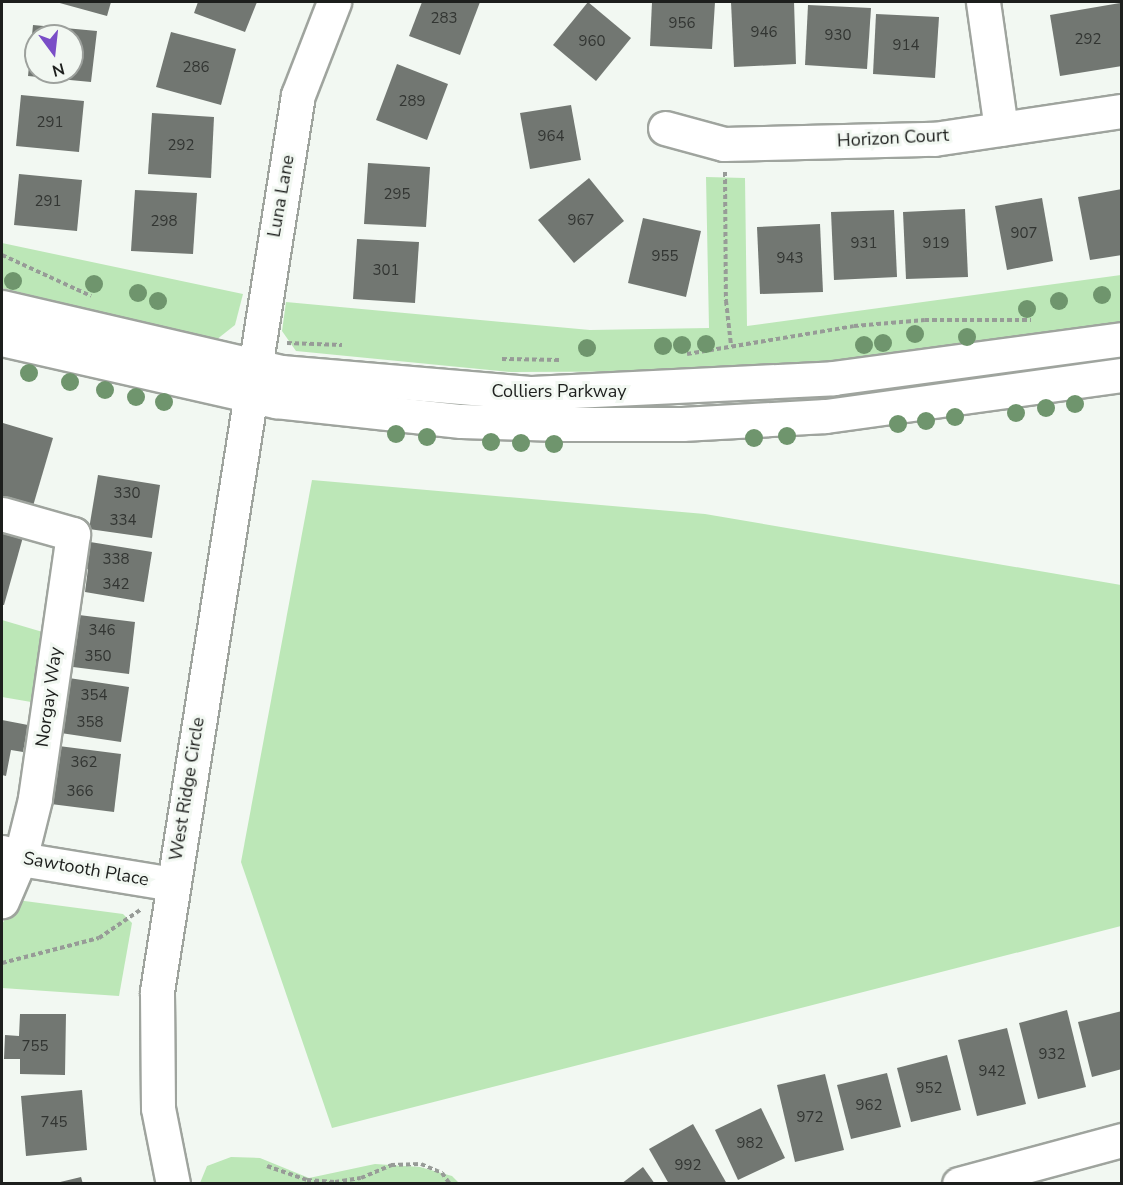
<!DOCTYPE html>
<html>
<head>
<meta charset="utf-8">
<style>
  body { margin:0 }
  #map { position:relative; width:1123px; height:1185px; overflow:hidden; background:#f2f8f2; font-family:"Nunito Sans",sans-serif }
  div>[style] { position:absolute }
  .green>* { inset:0; background:#bce7b7 }
  .building>* { inset:0; background:#727772 }
  .path>* { height:4px; margin-top:-2px; transform-origin:0; background:repeating-linear-gradient(90deg,#979b97 0 4.5px,transparent 0 7.5px) }
  .roads { filter:drop-shadow(2px 0 #9fa49e) drop-shadow(-2px 0 #9fa49e) drop-shadow(0 2px #9fa49e) drop-shadow(0 -2px #9fa49e) }
  .minor>* { height:33px; margin:-16.5px; padding:0 16.5px; transform-origin:16.5px; border-radius:16.5px; background:#fff }
  .trees>* { width:18px; height:18px; margin:-9px; border-radius:50%; background:#6f956d }
  span { translate:-50% -50%; white-space:nowrap; text-align:center; line-height:1.15; -webkit-text-stroke:6px #f2f8f2; paint-order:stroke }
  .number-label { font-size:15px; color:#323532 }
  .number-label span { -webkit-text-stroke-width:0 }
  .street-label { font-size:18px; color:#1d1f1d }
  .frame { position:absolute; inset:0; border:3px solid #1d1f1d; pointer-events:none }
  .north { position:absolute; left:24px; top:24px; width:60px; height:60px; box-sizing:border-box; background:#f2f8f2; border:2px solid #9da19d; border-radius:50%; rotate:165deg; font-size:16px; font-weight:700; line-height:24px; text-align:center; color:#1d1f1d }
  .north::after { content:''; display:block; margin:auto; width:21px; height:27px; background:#7a4ec7; clip-path:polygon(50% 0,100% 100%,50% 72%,0 100%) }
</style>
</head>
<body>
<div id="map">
  <div class="green">
    <div style="clip-path:polygon(706px 177px,745px 178px,747px 326px,1121px 275px,1121px 323px,976px 345px,733px 371px,511px 372px,296px 351px,282px 331px,286px 302px,590px 330px,709px 328px)"></div>
    <div style="clip-path:polygon(2px 243px,243px 294px,235px 325px,216px 340px,2px 288px)"></div>
    <div style="clip-path:polygon(312px 480px,705px 514px,1121px 585px,1121px 926px,332px 1128px,241px 862px)"></div>
    <div style="clip-path:polygon(2px 620px,46px 633px,37px 703px,2px 697px)"></div>
    <div style="clip-path:polygon(17px 900px,123px 914px,132px 923px,119px 996px,2px 988px,2px 924px)"></div>
    <div style="clip-path:polygon(231px 1157px,260px 1158px,309px 1178px,375px 1164px,420px 1167px,452px 1176px,459px 1183px,200px 1183px,207px 1166px)"></div>
  </div>
  <div class="building">
    <div style="clip-path:polygon(56px 2px,111px 2px,107px 16px)"></div>
    <div style="clip-path:polygon(198px 2px,257px 2px,245px 32px,194px 13px)"></div>
    <div style="clip-path:polygon(422px 2px,480px 2px,460px 55px,409px 36px)"></div>
    <div style="clip-path:polygon(588px 2px,631px 38px,596px 81px,553px 45px)"></div>
    <div style="clip-path:polygon(652px 2px,715px 2px,712px 49px,650px 46px)"></div>
    <div style="clip-path:polygon(731px 2px,794px 2px,796px 64px,734px 67px)"></div>
    <div style="clip-path:polygon(1120px 3px,1122px 66px,1060px 76px,1050px 15px)"></div>
    <div style="clip-path:polygon(808px 5px,871px 8px,867px 69px,805px 65px)"></div>
    <div style="clip-path:polygon(876px 14px,939px 17px,935px 78px,873px 74px)"></div>
    <div style="clip-path:polygon(evenodd,33px 25px,97px 31px,91px 82px,28px 76px,33px 25px,36px 36px,72px 36px,72px 72px,36px 72px,36px 36px)"></div>
    <div style="clip-path:polygon(171px 32px,236px 49px,221px 105px,156px 87px)"></div>
    <div style="clip-path:polygon(397px 64px,448px 84px,427px 140px,376px 120px)"></div>
    <div style="clip-path:polygon(21px 95px,84px 101px,79px 152px,16px 146px)"></div>
    <div style="clip-path:polygon(571px 105px,581px 160px,530px 169px,520px 113px)"></div>
    <div style="clip-path:polygon(152px 113px,214px 117px,211px 178px,148px 174px)"></div>
    <div style="clip-path:polygon(368px 163px,430px 167px,426px 227px,364px 224px)"></div>
    <div style="clip-path:polygon(19px 174px,82px 180px,77px 231px,14px 225px)"></div>
    <div style="clip-path:polygon(589px 178px,624px 221px,574px 263px,538px 220px)"></div>
    <div style="clip-path:polygon(1122px 189px,1122px 255px,1090px 260px,1078px 197px)"></div>
    <div style="clip-path:polygon(135px 190px,197px 193px,193px 254px,131px 251px)"></div>
    <div style="clip-path:polygon(1042px 198px,1053px 261px,1007px 270px,995px 206px)"></div>
    <div style="clip-path:polygon(965px 209px,968px 277px,906px 279px,903px 212px)"></div>
    <div style="clip-path:polygon(894px 210px,897px 277px,834px 280px,831px 212px)"></div>
    <div style="clip-path:polygon(643px 218px,701px 231px,686px 297px,628px 283px)"></div>
    <div style="clip-path:polygon(820px 224px,823px 292px,760px 294px,757px 227px)"></div>
    <div style="clip-path:polygon(357px 239px,419px 242px,415px 303px,353px 299px)"></div>
    <div style="clip-path:polygon(3px 423px,53px 438px,33px 506px,2px 497px)"></div>
    <div style="clip-path:polygon(98px 475px,160px 485px,152px 538px,89px 529px)"></div>
    <div style="clip-path:polygon(2px 531px,23px 537px,4px 605px,2px 605px)"></div>
    <div style="clip-path:polygon(84px 541px,152px 552px,144px 602px,85px 592px,88px 569px,80px 567px)"></div>
    <div style="clip-path:polygon(71px 614px,135px 622px,129px 674px,65px 666px)"></div>
    <div style="clip-path:polygon(62px 677px,129px 687px,121px 742px,54px 732px)"></div>
    <div style="clip-path:polygon(2px 720px,28px 725px,23px 752px,11px 750px,6px 776px,2px 775px)"></div>
    <div style="clip-path:polygon(51px 745px,121px 754px,114px 812px,43px 803px)"></div>
    <div style="clip-path:polygon(1067px 1010px,1086px 1087px,1038px 1099px,1019px 1023px)"></div>
    <div style="clip-path:polygon(1122px 1011px,1122px 1069px,1092px 1077px,1078px 1022px)"></div>
    <div style="clip-path:polygon(20px 1014px,66px 1014px,65px 1075px,20px 1074px,20px 1059px,4px 1059px,5px 1035px,19px 1036px)"></div>
    <div style="clip-path:polygon(1007px 1028px,1026px 1104px,977px 1116px,958px 1040px)"></div>
    <div style="clip-path:polygon(947px 1055px,961px 1110px,911px 1122px,897px 1068px)"></div>
    <div style="clip-path:polygon(887px 1073px,901px 1127px,851px 1139px,837px 1085px)"></div>
    <div style="clip-path:polygon(825px 1074px,844px 1150px,795px 1162px,777px 1085px)"></div>
    <div style="clip-path:polygon(82px 1090px,87px 1150px,26px 1156px,21px 1096px)"></div>
    <div style="clip-path:polygon(761px 1108px,785px 1158px,738px 1180px,715px 1130px)"></div>
    <div style="clip-path:polygon(693px 1124px,727px 1184px,669px 1184px,649px 1149px)"></div>
    <div style="clip-path:polygon(643px 1167px,655px 1184px,621px 1184px)"></div>
    <div style="clip-path:polygon(81px 1177px,83px 1184px,56px 1184px,56px 1183px)"></div>
  </div>
  <div class="path">
    <div style="left:725px;top:172px;width:129px;rotate:89.6deg"></div>
    <div style="left:726px;top:301px;width:44px;rotate:83.5deg"></div>
    <div style="left:2px;top:255px;width:98px;rotate:24.7deg"></div>
    <div style="left:287px;top:343px;width:55px;rotate:2.1deg"></div>
    <div style="left:687px;top:354px;width:169px;rotate:-9.5deg"></div>
    <div style="left:854px;top:326px;width:71px;rotate:-4.8deg"></div>
    <div style="left:925px;top:320px;width:106px"></div>
    <div style="left:502px;top:359px;width:58px;rotate:1deg"></div>
    <div style="left:2px;top:963px;width:100px;rotate:-14.5deg"></div>
    <div style="left:99px;top:938px;width:50px;rotate:-34.3deg"></div>
    <div style="left:267px;top:1166px;width:42px;rotate:19.3deg"></div>
    <div style="left:307px;top:1180px;width:28px;rotate:4deg"></div>
    <div style="left:335px;top:1182px;width:26px;rotate:-9deg"></div>
    <div style="left:361px;top:1178px;width:33px;rotate:-23deg"></div>
    <div style="left:391px;top:1165px;width:30px;rotate:-2deg"></div>
    <div style="left:421px;top:1164px;width:23px;rotate:23deg"></div>
    <div style="left:442px;top:1173px;width:14px;rotate:54deg"></div>
  </div>
  <div class="roads">
    <div class="minor">
      <div style="left:983px;top:2px;width:128px;rotate:81.9deg"></div>
      <div style="left:665px;top:128px;width:61px;rotate:15.2deg"></div>
      <div style="left:724px;top:144px;width:210px;rotate:-1.4deg"></div>
      <div style="left:934px;top:139px;width:190px;rotate:-8.5deg"></div>
      <div style="left:2px;top:307px;width:286px;rotate:13.1deg"></div>
      <div style="left:281px;top:372px;width:252px;rotate:4.8deg"></div>
      <div style="left:532px;top:393px;width:302px;rotate:-2.8deg"></div>
      <div style="left:834px;top:378px;width:291px;rotate:-7.7deg"></div>
      <div style="left:2px;top:339px;width:281px;rotate:12.8deg"></div>
      <div style="left:276px;top:401px;width:186px;rotate:6.2deg"></div>
      <div style="left:461px;top:421px;width:100px;rotate:1.7deg"></div>
      <div style="left:561px;top:424px;width:121px"></div>
      <div style="left:682px;top:424px;width:144px;rotate:-3.2deg"></div>
      <div style="left:826px;top:416px;width:299px;rotate:-7.9deg"></div>
      <div style="left:2px;top:514px;width:74px;rotate:15.7deg"></div>
      <div style="left:73px;top:534px;width:268px;rotate:98.2deg"></div>
      <div style="left:35px;top:799px;width:62px;rotate:104deg"></div>
      <div style="left:20px;top:859px;width:46px;rotate:113.2deg"></div>
      <div style="left:2px;top:852px;width:19px;rotate:21deg"></div>
      <div style="left:20px;top:859px;width:154px;rotate:9.3deg"></div>
      <div style="left:173px;top:1184px;width:77px;rotate:-101.2deg"></div>
      <div style="left:158px;top:1108px;width:117px;rotate:-90.5deg"></div>
      <div style="left:157px;top:991px;width:907px;rotate:-81.06deg"></div>
      <div style="left:298px;top:95px;width:100px;rotate:-68.8deg"></div>
      <div style="left:959px;top:1184px;width:169px;rotate:-15.1deg"></div>
    </div>
  </div>
  <div class="trees">
    <div style="left:13px;top:281px"></div>
    <div style="left:94px;top:284px"></div>
    <div style="left:138px;top:293px"></div>
    <div style="left:1102px;top:295px"></div>
    <div style="left:158px;top:301px"></div>
    <div style="left:1059px;top:301px"></div>
    <div style="left:1027px;top:309px"></div>
    <div style="left:915px;top:334px"></div>
    <div style="left:967px;top:337px"></div>
    <div style="left:883px;top:343px"></div>
    <div style="left:706px;top:344px"></div>
    <div style="left:682px;top:345px"></div>
    <div style="left:864px;top:345px"></div>
    <div style="left:663px;top:346px"></div>
    <div style="left:587px;top:348px"></div>
    <div style="left:29px;top:373px"></div>
    <div style="left:70px;top:382px"></div>
    <div style="left:105px;top:390px"></div>
    <div style="left:136px;top:397px"></div>
    <div style="left:164px;top:402px"></div>
    <div style="left:1075px;top:404px"></div>
    <div style="left:1046px;top:408px"></div>
    <div style="left:1016px;top:413px"></div>
    <div style="left:955px;top:417px"></div>
    <div style="left:926px;top:421px"></div>
    <div style="left:898px;top:424px"></div>
    <div style="left:396px;top:434px"></div>
    <div style="left:787px;top:436px"></div>
    <div style="left:427px;top:437px"></div>
    <div style="left:754px;top:438px"></div>
    <div style="left:491px;top:442px"></div>
    <div style="left:521px;top:443px"></div>
    <div style="left:554px;top:444px"></div>
  </div>
  <div class="number-label">
    <span style="left:444px;top:19px">283</span>
    <span style="left:682px;top:24px">956</span>
    <span style="left:764px;top:33px">946</span>
    <span style="left:838px;top:36px">930</span>
    <span style="left:1088px;top:40px">292</span>
    <span style="left:592px;top:42px">960</span>
    <span style="left:906px;top:46px">914</span>
    <span style="left:196px;top:68px">286</span>
    <span style="left:412px;top:102px">289</span>
    <span style="left:50px;top:123px">291</span>
    <span style="left:551px;top:137px">964</span>
    <span style="left:181px;top:146px">292</span>
    <span style="left:397px;top:195px">295</span>
    <span style="left:48px;top:202px">291</span>
    <span style="left:581px;top:221px">967</span>
    <span style="left:164px;top:222px">298</span>
    <span style="left:1024px;top:234px">907</span>
    <span style="left:864px;top:244px">931</span>
    <span style="left:936px;top:244px">919</span>
    <span style="left:665px;top:257px">955</span>
    <span style="left:790px;top:259px">943</span>
    <span style="left:386px;top:271px">301</span>
    <span style="left:127px;top:494px">330</span>
    <span style="left:123px;top:521px">334</span>
    <span style="left:116px;top:560px">338</span>
    <span style="left:116px;top:585px">342</span>
    <span style="left:102px;top:631px">346</span>
    <span style="left:98px;top:657px">350</span>
    <span style="left:94px;top:696px">354</span>
    <span style="left:90px;top:723px">358</span>
    <span style="left:84px;top:763px">362</span>
    <span style="left:80px;top:792px">366</span>
    <span style="left:35px;top:1047px">755</span>
    <span style="left:1052px;top:1055px">932</span>
    <span style="left:992px;top:1072px">942</span>
    <span style="left:929px;top:1089px">952</span>
    <span style="left:869px;top:1106px">962</span>
    <span style="left:810px;top:1118px">972</span>
    <span style="left:54px;top:1123px">745</span>
    <span style="left:750px;top:1144px">982</span>
    <span style="left:688px;top:1166px">992</span>
  </div>
  <div class="street-label">
    <span style="left:893px;top:138px;rotate:-3deg">Horizon Court</span>
    <span style="left:281px;top:196px;rotate:-80deg">Luna Lane</span>
    <span style="left:559px;top:391px">Colliers Parkway</span>
    <span style="left:49px;top:697px;rotate:-82deg">Norgay Way</span>
    <span style="left:187px;top:789px;rotate:-81deg">West Ridge Circle</span>
    <span style="left:86px;top:869px;rotate:10deg">Sawtooth Place</span>
  </div>
  <div class="frame"></div>
  <div class="north">N</div>
</div>
</body>
</html>
